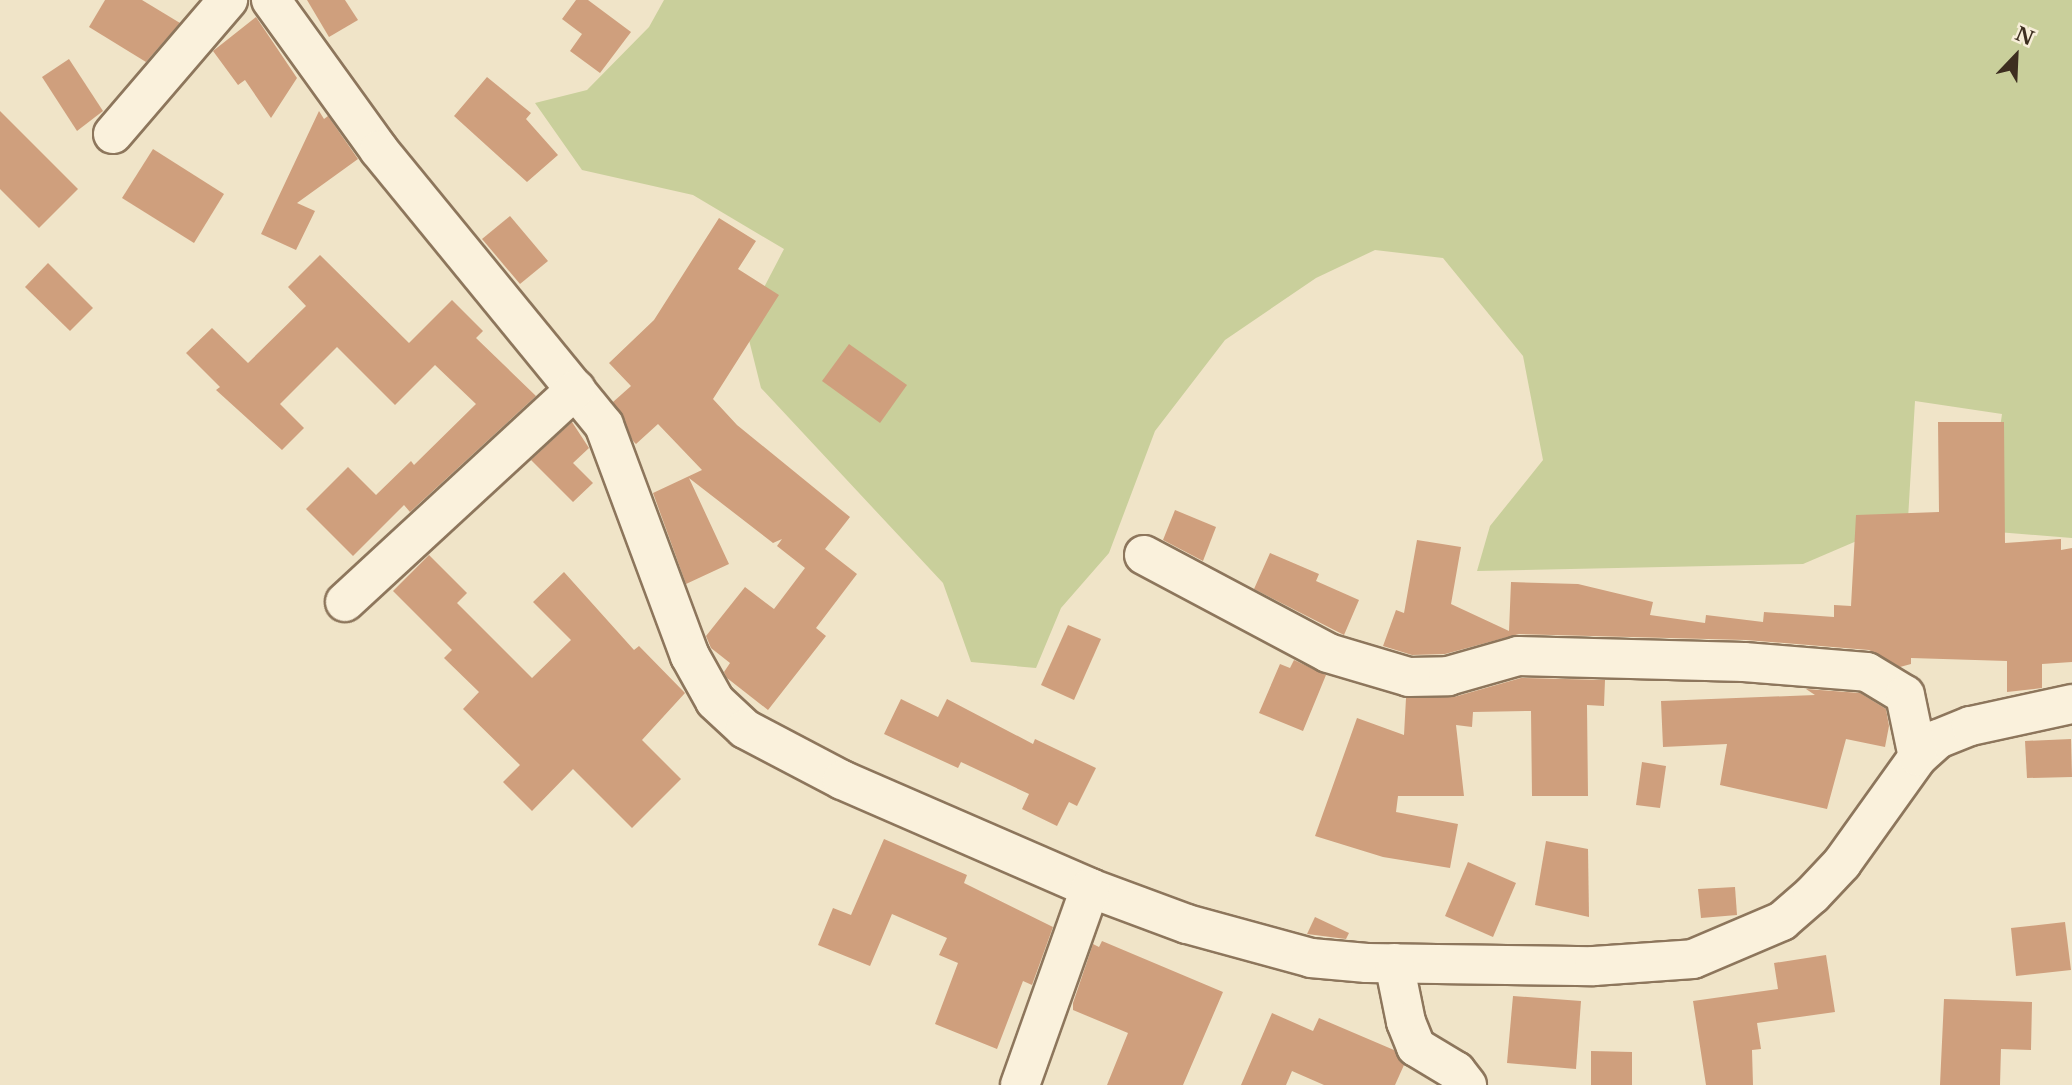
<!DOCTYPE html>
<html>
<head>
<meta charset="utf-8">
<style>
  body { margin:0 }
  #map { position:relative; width:2072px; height:1085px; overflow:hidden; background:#f0e4c8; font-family:"Libre Baskerville",serif }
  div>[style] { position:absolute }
  .green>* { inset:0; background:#c9cf9b }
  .building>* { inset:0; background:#cf9f7d }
  .roads { filter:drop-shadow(2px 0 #8d765c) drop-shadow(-2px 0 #8d765c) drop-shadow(0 2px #8d765c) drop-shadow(0 -2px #8d765c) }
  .minor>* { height:38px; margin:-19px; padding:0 19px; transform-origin:19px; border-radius:19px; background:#faf1dc }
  span { translate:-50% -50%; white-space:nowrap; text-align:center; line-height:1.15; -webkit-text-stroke:5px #f7eed8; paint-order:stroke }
  .north { position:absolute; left:1981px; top:21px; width:70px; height:70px; -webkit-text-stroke:5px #f7eed8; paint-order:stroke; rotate:23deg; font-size:19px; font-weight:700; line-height:28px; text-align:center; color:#3d2e20 }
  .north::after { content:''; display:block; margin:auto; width:24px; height:32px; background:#3d2e20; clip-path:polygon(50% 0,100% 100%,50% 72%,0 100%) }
</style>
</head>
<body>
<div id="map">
  <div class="green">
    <div style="clip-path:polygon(664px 0,2072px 0,2072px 538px,1985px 531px,2002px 414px,1915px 401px,1908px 519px,1803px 564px,1477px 571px,1490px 526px,1543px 460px,1523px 356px,1443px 258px,1375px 250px,1316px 278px,1225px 340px,1155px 431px,1109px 553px,1061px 608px,1036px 668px,971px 662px,943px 583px,761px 388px,745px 324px,784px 249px,693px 195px,582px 170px,535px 103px,587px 90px,649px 27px)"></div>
  </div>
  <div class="building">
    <div style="clip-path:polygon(105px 0,142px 0,180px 23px,146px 62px,89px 27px)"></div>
    <div style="clip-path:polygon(307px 0,345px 0,358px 20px,329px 37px)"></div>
    <div style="clip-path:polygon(576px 0,588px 0,631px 32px,600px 73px,570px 51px,582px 34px,562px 19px)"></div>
    <div style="clip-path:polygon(256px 17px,297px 78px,271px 118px,245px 80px,238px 85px,213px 51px)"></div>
    <div style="clip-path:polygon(69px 59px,103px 111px,77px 131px,42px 77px)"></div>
    <div style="clip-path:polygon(487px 77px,531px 113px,526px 119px,558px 155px,527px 182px,454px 116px)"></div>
    <div style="clip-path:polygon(0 111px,78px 189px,39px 228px,0 189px)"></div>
    <div style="clip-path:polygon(319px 111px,324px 119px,328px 116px,358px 159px,297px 203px,315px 211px,296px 250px,261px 234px)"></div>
    <div style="clip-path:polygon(153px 149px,224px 194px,194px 243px,122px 198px)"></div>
    <div style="clip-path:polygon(510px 216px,548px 261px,520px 284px,482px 239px)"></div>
    <div style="clip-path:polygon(719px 218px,756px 241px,738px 269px,779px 295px,713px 399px,737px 425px,850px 517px,825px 549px,857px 574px,816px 628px,826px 636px,768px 710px,727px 678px,724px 672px,730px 663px,711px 648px,706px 636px,745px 587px,774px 609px,805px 568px,777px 546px,782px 539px,773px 543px,689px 478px,729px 564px,686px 584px,653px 493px,702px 470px,658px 424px,636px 444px,633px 441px,613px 402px,631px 386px,609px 363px,654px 320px)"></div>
    <div style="clip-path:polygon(320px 255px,409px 343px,452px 300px,483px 331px,476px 338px,536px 396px,410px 512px,404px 505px,353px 556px,306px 509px,348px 467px,376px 495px,411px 461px,414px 465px,476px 404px,435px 365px,395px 405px,337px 347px,280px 404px,304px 428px,282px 450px,216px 390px,220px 387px,186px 353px,212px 328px,248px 363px,306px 306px,288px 287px)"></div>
    <div style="clip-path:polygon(48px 263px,93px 308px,70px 331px,25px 287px)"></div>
    <div style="clip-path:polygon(849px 344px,907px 385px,880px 423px,822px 381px)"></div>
    <div style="clip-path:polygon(572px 422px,589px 448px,573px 463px,593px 483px,573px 502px,531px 460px)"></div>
    <div style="clip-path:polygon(1938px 422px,2004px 422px,2005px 543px,2061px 539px,2061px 550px,2072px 548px,2072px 662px,2042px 664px,2042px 688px,2007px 692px,2007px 661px,1911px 658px,1911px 664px,1900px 667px,1869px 650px,1746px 640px,1519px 634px,1445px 654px,1412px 655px,1383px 646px,1396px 610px,1404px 613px,1417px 540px,1461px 547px,1451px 604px,1509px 631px,1511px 582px,1578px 584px,1653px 602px,1650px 615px,1705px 623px,1706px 615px,1763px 622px,1764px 612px,1834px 617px,1834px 605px,1851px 606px,1856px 515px,1939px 512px)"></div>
    <div style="clip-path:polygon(1175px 510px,1216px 527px,1203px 561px,1163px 540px)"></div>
    <div style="clip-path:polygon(1270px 553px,1319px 574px,1316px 581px,1359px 600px,1344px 635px,1254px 589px)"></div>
    <div style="clip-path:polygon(429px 555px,467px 593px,457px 603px,532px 678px,571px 640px,533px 602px,564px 572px,634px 650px,639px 646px,685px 693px,642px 740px,681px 779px,632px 828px,573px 769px,532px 811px,503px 782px,520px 765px,463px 709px,479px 692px,444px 658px,452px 650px,393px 591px)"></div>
    <div style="clip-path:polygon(1068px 625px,1101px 639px,1074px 700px,1041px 685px)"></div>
    <div style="clip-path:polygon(1294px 660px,1326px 675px,1303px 731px,1259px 713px,1280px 664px,1290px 668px)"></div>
    <div style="clip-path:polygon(1521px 678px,1605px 680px,1604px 706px,1587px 705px,1588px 796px,1532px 796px,1531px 711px,1473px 712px,1472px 727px,1456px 725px,1464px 796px,1398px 796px,1396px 812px,1458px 824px,1450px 868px,1383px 857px,1315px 836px,1357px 718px,1404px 735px,1406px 698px,1454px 697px)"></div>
    <div style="clip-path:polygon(1806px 689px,1860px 693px,1886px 709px,1889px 726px,1885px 747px,1846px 739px,1827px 809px,1720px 785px,1727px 744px,1663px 747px,1661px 701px,1815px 695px)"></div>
    <div style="clip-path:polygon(901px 699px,938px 717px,947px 699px,1033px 744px,1035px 739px,1096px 768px,1077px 806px,1069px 802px,1057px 826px,1022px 809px,1029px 794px,961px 762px,958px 768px,884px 734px)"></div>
    <div style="clip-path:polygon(2071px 739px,2072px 777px,2027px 778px,2025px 741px)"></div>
    <div style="clip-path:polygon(1642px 762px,1666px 766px,1660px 808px,1636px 805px)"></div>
    <div style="clip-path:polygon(884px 839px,967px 875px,964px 883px,1053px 927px,1032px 985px,1023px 981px,997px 1049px,935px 1024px,958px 963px,939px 955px,947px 938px,892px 914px,870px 966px,818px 945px,833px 908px,851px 915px)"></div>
    <div style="clip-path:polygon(1546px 841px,1588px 849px,1589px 917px,1535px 905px)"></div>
    <div style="clip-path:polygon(1468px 862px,1516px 883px,1493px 937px,1445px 916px)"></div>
    <div style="clip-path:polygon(1735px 887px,1737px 915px,1701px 918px,1698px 889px)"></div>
    <div style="clip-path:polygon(1315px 917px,1349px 933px,1346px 939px,1307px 934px)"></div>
    <div style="clip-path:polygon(2065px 922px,2071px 970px,2016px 976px,2011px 928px)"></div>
    <div style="clip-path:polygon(1102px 941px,1223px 992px,1183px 1085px,1107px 1085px,1128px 1033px,1073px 1010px,1073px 1003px,1093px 944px,1099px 947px)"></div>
    <div style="clip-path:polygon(1826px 955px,1835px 1012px,1757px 1023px,1761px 1049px,1752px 1050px,1753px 1085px,1706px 1085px,1693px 1001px,1778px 989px,1774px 963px)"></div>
    <div style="clip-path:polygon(1513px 996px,1581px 1001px,1576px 1069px,1507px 1063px)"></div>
    <div style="clip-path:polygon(1944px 999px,2032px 1002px,2031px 1050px,2001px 1049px,2000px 1085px,1940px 1085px)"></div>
    <div style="clip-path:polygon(1272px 1013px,1313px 1031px,1319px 1018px,1394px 1050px,1404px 1065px,1395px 1085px,1324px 1085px,1292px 1071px,1286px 1085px,1241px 1085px)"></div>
    <div style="clip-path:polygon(1591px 1051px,1632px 1052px,1632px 1085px,1591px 1085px)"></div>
  </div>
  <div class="roads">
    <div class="minor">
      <div style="left:271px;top:0;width:185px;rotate:54.2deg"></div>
      <div style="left:379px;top:150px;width:355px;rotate:50.7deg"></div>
      <div style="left:604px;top:425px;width:246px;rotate:69.6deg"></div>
      <div style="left:690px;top:656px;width:51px;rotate:60.9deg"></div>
      <div style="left:715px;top:701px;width:41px;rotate:43deg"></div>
      <div style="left:745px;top:729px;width:110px;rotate:27.7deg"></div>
      <div style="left:842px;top:780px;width:270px;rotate:23.5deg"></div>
      <div style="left:1090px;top:888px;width:103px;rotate:20.4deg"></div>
      <div style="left:1187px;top:924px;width:129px;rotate:15.3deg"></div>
      <div style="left:1311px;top:958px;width:56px;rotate:5.1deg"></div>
      <div style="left:1367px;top:963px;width:227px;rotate:0.8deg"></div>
      <div style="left:1594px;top:966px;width:99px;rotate:-4deg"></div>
      <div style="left:1693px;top:959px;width:97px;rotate:-23.1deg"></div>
      <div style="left:1782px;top:921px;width:40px;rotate:-41deg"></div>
      <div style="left:1812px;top:895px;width:44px;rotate:-46.8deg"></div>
      <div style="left:1842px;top:863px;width:130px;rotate:-54.4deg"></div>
      <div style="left:1918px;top:757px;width:27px;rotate:-42deg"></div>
      <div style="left:1938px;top:739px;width:35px;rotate:-22deg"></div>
      <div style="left:1971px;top:726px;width:103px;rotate:-12.3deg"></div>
      <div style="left:113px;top:134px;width:177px;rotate:-49.4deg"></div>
      <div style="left:1144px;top:555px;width:208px;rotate:28deg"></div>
      <div style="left:1328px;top:653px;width:84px;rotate:16.5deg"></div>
      <div style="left:1409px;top:677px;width:39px;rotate:-1deg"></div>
      <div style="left:1448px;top:676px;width:73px;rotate:-15.9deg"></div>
      <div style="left:1518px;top:656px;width:226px;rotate:1.5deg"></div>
      <div style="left:1744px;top:662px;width:123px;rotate:4.6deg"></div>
      <div style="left:1867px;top:672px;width:44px;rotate:31.2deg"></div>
      <div style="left:1905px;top:695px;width:63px;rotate:78.2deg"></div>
      <div style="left:345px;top:602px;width:314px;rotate:-42.7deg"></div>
      <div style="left:1394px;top:963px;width:60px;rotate:78.5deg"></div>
      <div style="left:1406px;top:1022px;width:27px;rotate:68deg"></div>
      <div style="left:1416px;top:1047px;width:47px;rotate:31deg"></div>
      <div style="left:1456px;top:1071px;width:18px;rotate:52deg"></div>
      <div style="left:1020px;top:1085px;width:209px;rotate:-70.4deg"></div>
    </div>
  </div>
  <div class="north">N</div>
</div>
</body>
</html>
